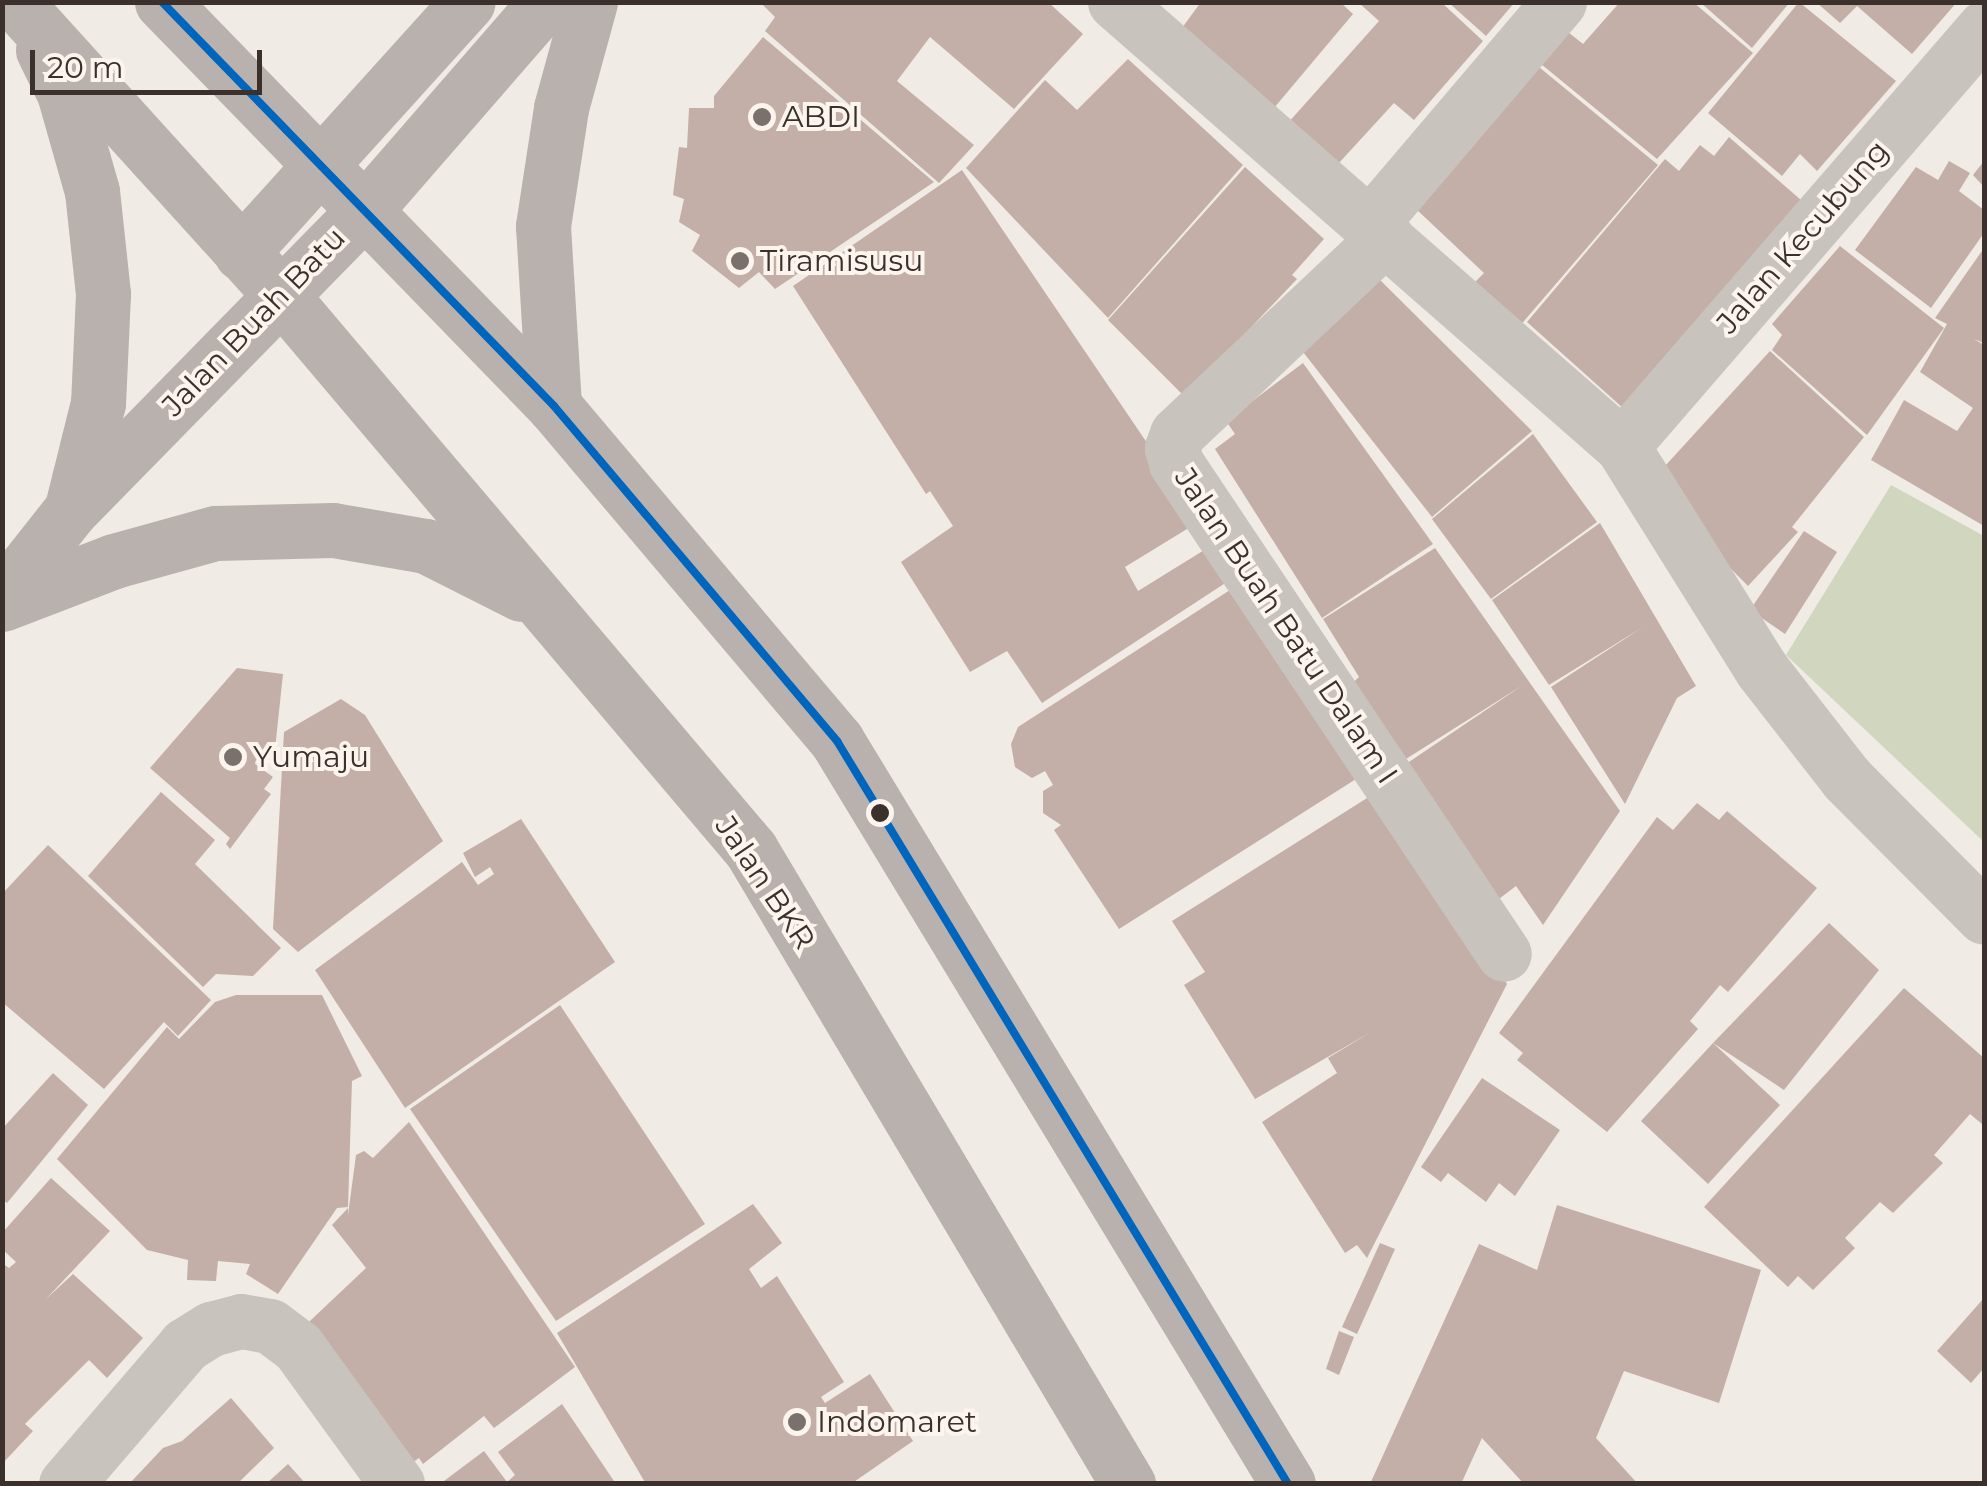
<!DOCTYPE html>
<html>
<head>
<meta charset="utf-8">
<style>
  body { margin:0 }
  #map { position:relative; width:1987px; height:1486px; overflow:hidden; background:#f0ebe5; font-family:Montserrat,sans-serif }
  div>[style] { position:absolute }
  .green>* { inset:0; background:#d1d6bf }
  .building>* { inset:0; background:#c3afa7 }
  .minor>* { height:55px; margin:-27.5px; padding:0 27.5px; transform-origin:27.5px; border-radius:27.5px; background:#c9c3be }
  .major>* { height:55px; margin:-27.5px; padding:0 27.5px; transform-origin:27.5px; border-radius:27.5px; background:#b8b1ad }
  .bus-1>* { height:8px; margin:-4px; padding:0 4px; transform-origin:4px; border-radius:4px; background:#0065bd }
  .dots>* { width:28px; height:28px; translate:-50% -50%; box-sizing:border-box; border:5px solid #fbf5ee; border-radius:50% }
  span { translate:-50% -50%; white-space:nowrap; text-align:center; line-height:1.15; -webkit-text-stroke:8px #fbf5ee; paint-order:stroke }
  .poi-label { font-size:30px; color:#3b302b }
  .left { translate:0 -50%; text-align:left }
  .street-label { font-size:30px; color:#3b302b }
  .frame { position:absolute; inset:0; border:5px solid #3b302b; pointer-events:none }
  .scale { position:absolute; left:30px; top:50px; width:232px; height:45px; box-sizing:border-box; border:5px solid #3b302b; border-top:0; padding-left:12px; font-size:30px; line-height:35px; white-space:nowrap; color:#3b302b; -webkit-text-stroke:8px #fbf5ee; paint-order:stroke }
</style>
</head>
<body>
<div id="map">
  <div class="green">
    <div style="clip-path:polygon(1891px 485px,1984px 536px,1984px 842px,1786px 655px)"></div>
  </div>
  <div class="building">
    <div style="clip-path:polygon(760px 2px,1048px 2px,1083px 34px,1014px 109px,930px 37px,897px 81px,974px 145px,939px 183px,765px 31px,775px 17px)"></div>
    <div style="clip-path:polygon(1201px 2px,1340px 2px,1353px 14px,1269px 114px,1179px 32px)"></div>
    <div style="clip-path:polygon(1358px 2px,1441px 2px,1483px 41px,1414px 120px,1394px 103px,1327px 176px,1279px 133px,1379px 21px)"></div>
    <div style="clip-path:polygon(1448px 2px,1515px 2px,1486px 36px)"></div>
    <div style="clip-path:polygon(1620px 2px,1693px 2px,1753px 53px,1657px 159px,1541px 64px,1568px 32px,1583px 44px)"></div>
    <div style="clip-path:polygon(1700px 2px,1790px 2px,1752px 48px)"></div>
    <div style="clip-path:polygon(1799px 2px,1896px 81px,1817px 171px,1800px 154px,1782px 176px,1708px 113px)"></div>
    <div style="clip-path:polygon(1816px 2px,1957px 2px,1912px 54px,1857px 6px,1840px 23px)"></div>
    <div style="clip-path:polygon(763px 37px,934px 182px,775px 289px,759px 272px,739px 288px,692px 251px,700px 235px,679px 222px,684px 199px,673px 195px,679px 147px,687px 148px,689px 108px,714px 108px,714px 96px)"></div>
    <div style="clip-path:polygon(1128px 59px,1243px 165px,1108px 318px,966px 168px,1045px 80px,1077px 110px)"></div>
    <div style="clip-path:polygon(1539px 67px,1658px 165px,1518px 328px,1472px 285px,1484px 273px,1415px 208px)"></div>
    <div style="clip-path:polygon(1729px 137px,1809px 207px,1633px 417px,1527px 322px,1665px 159px,1679px 171px,1700px 145px,1714px 156px)"></div>
    <div style="clip-path:polygon(1949px 161px,1970px 173px,1959px 191px,1984px 210px,1984px 233px,1931px 308px,1855px 250px,1916px 167px,1938px 180px)"></div>
    <div style="clip-path:polygon(1984px 161px,1984px 187px,1973px 175px)"></div>
    <div style="clip-path:polygon(1245px 167px,1324px 239px,1292px 275px,1297px 279px,1185px 397px,1108px 320px)"></div>
    <div style="clip-path:polygon(962px 170px,1200px 521px,1125px 567px,1138px 591px,1214px 544px,1236px 576px,1042px 703px,1007px 651px,970px 672px,901px 562px,953px 526px,930px 491px,926px 494px,793px 286px)"></div>
    <div style="clip-path:polygon(1840px 246px,1944px 328px,1867px 435px,1772px 350px,1782px 335px,1772px 324px)"></div>
    <div style="clip-path:polygon(1984px 248px,1984px 343px,1974px 339px,1984px 345px,1984px 526px,1871px 460px,1904px 400px,1957px 431px,1973px 408px,1920px 372px,1947px 324px,1935px 318px)"></div>
    <div style="clip-path:polygon(1373px 273px,1532px 431px,1432px 517px,1296px 343px)"></div>
    <div style="clip-path:polygon(1770px 351px,1864px 437px,1792px 527px,1798px 532px,1748px 586px,1653px 490px,1655px 477px)"></div>
    <div style="clip-path:polygon(1303px 363px,1433px 544px,1322px 618px,1215px 449px,1235px 434px,1226px 421px)"></div>
    <div style="clip-path:polygon(1533px 434px,1597px 522px,1491px 599px,1432px 519px)"></div>
    <div style="clip-path:polygon(1600px 523px,1696px 686px,1677px 698px,1625px 804px,1551px 687px,1643px 627px,1549px 685px,1492px 600px)"></div>
    <div style="clip-path:polygon(1804px 531px,1837px 552px,1785px 634px,1750px 610px)"></div>
    <div style="clip-path:polygon(1435px 548px,1620px 811px,1543px 925px,1516px 886px,1491px 905px,1400px 768px,1523px 685px,1398px 764px,1347px 688px,1359px 677px,1323px 619px)"></div>
    <div style="clip-path:polygon(1230px 590px,1356px 779px,1119px 929px,1054px 830px,1061px 825px,1043px 813px,1043px 791px,1053px 785px,1045px 771px,1032px 778px,1015px 767px,1011px 744px,1018px 727px)"></div>
    <div style="clip-path:polygon(237px 668px,283px 674px,275px 749px,265px 747px,255px 764px,273px 777px,264px 789px,271px 794px,230px 849px,226px 844px,230px 838px,150px 768px)"></div>
    <div style="clip-path:polygon(341px 699px,365px 715px,443px 841px,298px 952px,273px 929px,284px 732px)"></div>
    <div style="clip-path:polygon(1383px 788px,1507px 984px,1367px 1258px,1357px 1245px,1345px 1253px,1262px 1122px,1337px 1073px,1328px 1058px,1371px 1032px,1255px 1099px,1184px 985px,1205px 972px,1172px 921px)"></div>
    <div style="clip-path:polygon(161px 792px,215px 840px,195px 864px,281px 948px,253px 976px,216px 974px,203px 987px,88px 876px)"></div>
    <div style="clip-path:polygon(1697px 803px,1719px 820px,1727px 811px,1817px 888px,1728px 992px,1720px 985px,1690px 1021px,1698px 1029px,1607px 1132px,1517px 1060px,1523px 1053px,1499px 1033px,1657px 817px,1673px 830px)"></div>
    <div style="clip-path:polygon(521px 819px,615px 962px,405px 1108px,315px 970px,462px 862px,478px 885px,494px 874px,490px 867px,475px 877px,463px 853px)"></div>
    <div style="clip-path:polygon(48px 845px,211px 1000px,178px 1036px,164px 1022px,104px 1089px,2px 1002px,2px 894px)"></div>
    <div style="clip-path:polygon(1829px 923px,1879px 970px,1784px 1090px,1713px 1043px)"></div>
    <div style="clip-path:polygon(1904px 988px,1984px 1058px,1984px 1121px,1982px 1124px,1970px 1114px,1934px 1155px,1943px 1163px,1893px 1213px,1880px 1202px,1845px 1238px,1855px 1248px,1813px 1290px,1798px 1276px,1788px 1287px,1704px 1207px)"></div>
    <div style="clip-path:polygon(236px 995px,322px 995px,362px 1076px,352px 1081px,348px 1207px,337px 1208px,278px 1294px,246px 1274px,250px 1264px,218px 1261px,216px 1281px,187px 1280px,188px 1260px,147px 1250px,57px 1159px,167px 1027px,179px 1039px,215px 1002px)"></div>
    <div style="clip-path:polygon(560px 1005px,705px 1224px,556px 1321px,410px 1109px)"></div>
    <div style="clip-path:polygon(1713px 1043px,1780px 1105px,1708px 1184px,1641px 1121px)"></div>
    <div style="clip-path:polygon(53px 1073px,88px 1105px,7px 1203px,2px 1199px,2px 1129px)"></div>
    <div style="clip-path:polygon(1482px 1078px,1560px 1130px,1515px 1196px,1499px 1183px,1486px 1202px,1448px 1173px,1441px 1182px,1421px 1167px)"></div>
    <div style="clip-path:polygon(409px 1122px,575px 1367px,494px 1428px,484px 1416px,423px 1464px,419px 1458px,404px 1468px,293px 1337px,366px 1268px,332px 1225px,348px 1208px,348px 1215px,356px 1155px,364px 1151px,373px 1158px)"></div>
    <div style="clip-path:polygon(51px 1178px,110px 1231px,46px 1299px,73px 1274px,143px 1338px,107px 1378px,89px 1360px,25px 1424px,33px 1431px,2px 1464px,2px 1263px,9px 1268px,16px 1262px,2px 1249px,2px 1233px)"></div>
    <div style="clip-path:polygon(753px 1204px,782px 1243px,749px 1269px,761px 1288px,777px 1276px,844px 1382px,821px 1397px,825px 1403px,870px 1374px,913px 1441px,851px 1484px,646px 1484px,557px 1333px)"></div>
    <div style="clip-path:polygon(1557px 1205px,1761px 1270px,1719px 1403px,1624px 1371px,1596px 1438px,1638px 1484px,1524px 1484px,1482px 1438px,1461px 1484px,1370px 1484px,1479px 1244px,1537px 1270px)"></div>
    <div style="clip-path:polygon(1380px 1243px,1395px 1249px,1357px 1334px,1342px 1327px)"></div>
    <div style="clip-path:polygon(1984px 1298px,1984px 1368px,1971px 1383px,1937px 1351px)"></div>
    <div style="clip-path:polygon(1339px 1331px,1354px 1337px,1339px 1375px,1326px 1369px)"></div>
    <div style="clip-path:polygon(231px 1398px,274px 1448px,237px 1484px,129px 1484px,163px 1448px,182px 1441px)"></div>
    <div style="clip-path:polygon(562px 1404px,616px 1484px,440px 1484px,484px 1451px,507px 1482px,515px 1475px,498px 1452px)"></div>
    <div style="clip-path:polygon(288px 1464px,306px 1484px,266px 1484px)"></div>
  </div>
  <div class="minor">
    <div style="left:1115px;top:2px;width:674px;rotate:41.21deg"></div>
    <div style="left:1622px;top:446px;width:264px;rotate:58deg"></div>
    <div style="left:1762px;top:670px;width:138px;rotate:52.1deg"></div>
    <div style="left:1847px;top:779px;width:194px;rotate:45.2deg"></div>
    <div style="left:1371px;top:223px;width:290px;rotate:-49.6deg"></div>
    <div style="left:1386px;top:237px;width:287px;rotate:136.7deg"></div>
    <div style="left:1177px;top:434px;width:15px;rotate:110deg"></div>
    <div style="left:1172px;top:448px;width:16px;rotate:75deg"></div>
    <div style="left:1176px;top:463px;width:590px;rotate:56.26deg"></div>
    <div style="left:1622px;top:446px;width:553px;rotate:-49.11deg"></div>
    <div style="left:66px;top:1484px;width:183px;rotate:-49.4deg"></div>
    <div style="left:185px;top:1345px;width:31px;rotate:-32deg"></div>
    <div style="left:211px;top:1329px;width:31px;rotate:-15deg"></div>
    <div style="left:241px;top:1321px;width:29px;rotate:10deg"></div>
    <div style="left:270px;top:1326px;width:35px;rotate:37deg"></div>
    <div style="left:298px;top:1347px;width:169px;rotate:54.1deg"></div>
  </div>
  <div class="major">
    <div style="left:15px;top:2px;width:396px;rotate:47.8deg"></div>
    <div style="left:281px;top:295px;width:727px;rotate:49.74deg"></div>
    <div style="left:751px;top:850px;width:738px;rotate:59.26deg"></div>
    <div style="left:162px;top:2px;width:563px;rotate:45.86deg"></div>
    <div style="left:554px;top:406px;width:439px;rotate:49.8deg"></div>
    <div style="left:837px;top:741px;width:869px;rotate:58.74deg"></div>
    <div style="left:43px;top:50px;width:48px;rotate:64deg"></div>
    <div style="left:64px;top:93px;width:102px;rotate:74.1deg"></div>
    <div style="left:92px;top:191px;width:104px;rotate:83.9deg"></div>
    <div style="left:103px;top:294px;width:109px;rotate:92.6deg"></div>
    <div style="left:98px;top:403px;width:107px;rotate:104deg"></div>
    <div style="left:241px;top:253px;width:338px;rotate:-47.9deg"></div>
    <div style="left:554px;top:406px;width:180px;rotate:-93.5deg"></div>
    <div style="left:543px;top:226px;width:119px;rotate:-81.3deg"></div>
    <div style="left:561px;top:108px;width:110px;rotate:-74.7deg"></div>
    <div style="left:2px;top:597px;width:111px;rotate:-51.6deg"></div>
    <div style="left:71px;top:510px;width:419px;rotate:-45.6deg"></div>
    <div style="left:364px;top:211px;width:277px;rotate:-49deg"></div>
    <div style="left:2px;top:604px;width:120px;rotate:-21deg"></div>
    <div style="left:114px;top:561px;width:105px;rotate:-15.5deg"></div>
    <div style="left:215px;top:533px;width:118px;rotate:-1.5deg"></div>
    <div style="left:333px;top:530px;width:94px;rotate:9.8deg"></div>
    <div style="left:426px;top:546px;width:106px;rotate:26.8deg"></div>
  </div>
  <div class="bus-1">
    <div style="left:162px;top:2px;width:563px;rotate:45.86deg"></div>
    <div style="left:554px;top:406px;width:439px;rotate:49.8deg"></div>
    <div style="left:837px;top:741px;width:869px;rotate:58.74deg"></div>
  </div>
  <div class="dots">
    <div style="left:762px;top:117px;background:#7a716c"></div>
    <div style="left:740px;top:261px;background:#7a716c"></div>
    <div style="left:233px;top:757px;background:#7a716c"></div>
    <div style="left:880px;top:813px;background:#3b302b"></div>
    <div style="left:797px;top:1422px;background:#7a716c"></div>
  </div>
  <div class="poi-label">
    <span class="left" style="left:782px;top:117px">ABDI</span>
    <span class="left" style="left:760px;top:261px">Tiramisusu</span>
    <span class="left" style="left:253px;top:757px">Yumaju</span>
    <span class="left" style="left:817px;top:1422px">Indomaret</span>
  </div>
  <div class="street-label">
    <span style="left:1803px;top:237px;rotate:-49deg">Jalan Kecubung</span>
    <span style="left:254px;top:322px;rotate:-46deg">Jalan Buah Batu</span>
    <span style="left:1286px;top:626px;rotate:56deg">Jalan Buah Batu Dalam I</span>
    <span style="left:765px;top:883px;rotate:56deg">Jalan BKR</span>
  </div>
  <div class="frame"></div>
  <div class="scale">20 m</div>
</div>
</body>
</html>
